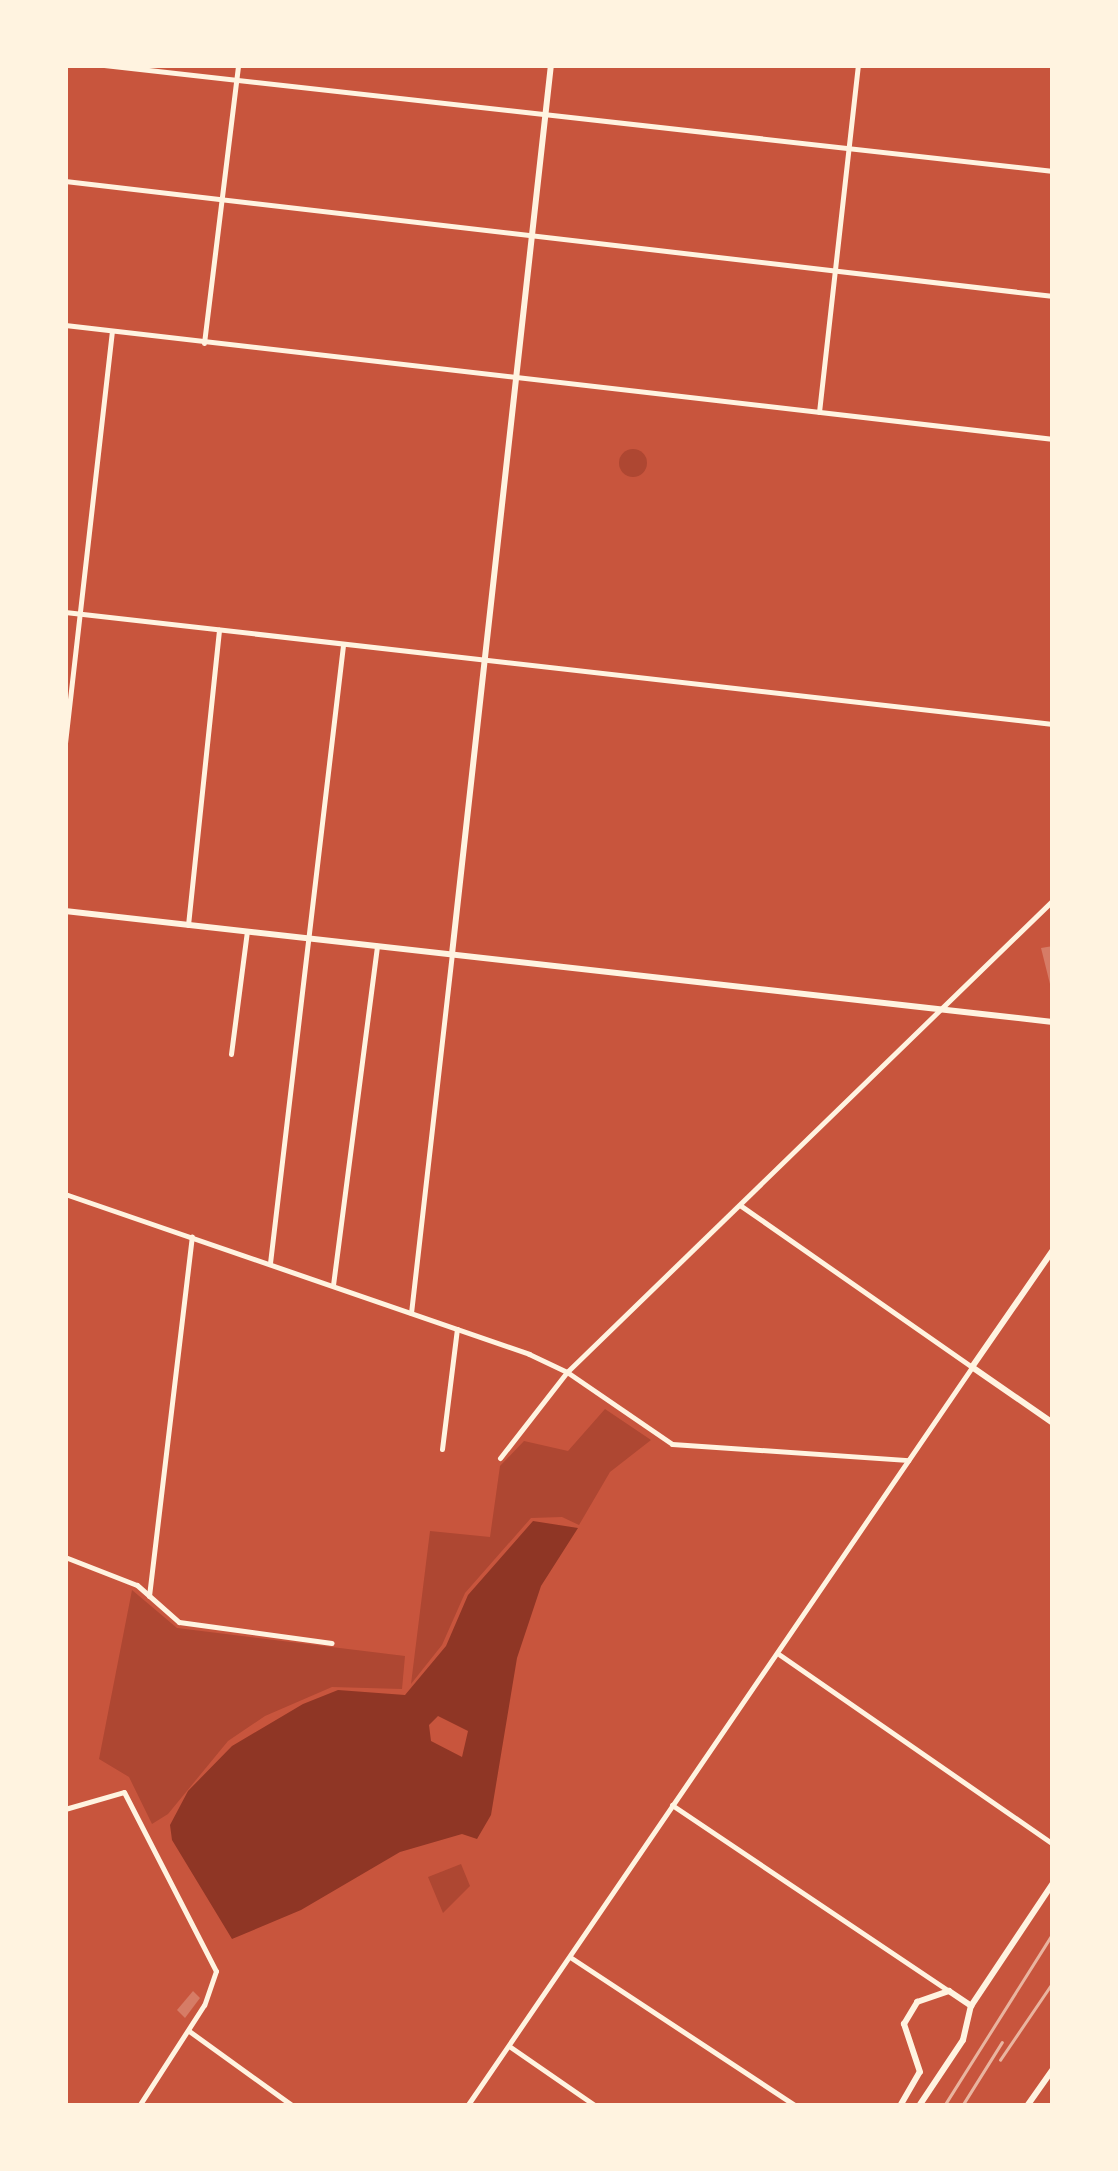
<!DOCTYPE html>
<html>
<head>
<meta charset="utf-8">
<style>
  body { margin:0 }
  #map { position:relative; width:1118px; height:2171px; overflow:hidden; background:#c8553d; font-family:Lato,sans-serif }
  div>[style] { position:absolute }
  .green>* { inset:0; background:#ae4732 }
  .round { border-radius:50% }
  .water>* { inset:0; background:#8f3625 }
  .building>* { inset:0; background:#d67c66 }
  .minor>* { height:5px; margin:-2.5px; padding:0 2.5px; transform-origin:2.5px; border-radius:2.5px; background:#fff3e0 }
  .tertiary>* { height:6px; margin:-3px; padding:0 3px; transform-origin:3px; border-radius:3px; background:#fff3e0 }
  .secondary>* { height:6px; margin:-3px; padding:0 3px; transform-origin:3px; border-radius:3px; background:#fff3e0 }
  .rail>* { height:2.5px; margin:-1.25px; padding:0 1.25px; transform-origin:1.25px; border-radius:1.25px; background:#e9b49f }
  span { translate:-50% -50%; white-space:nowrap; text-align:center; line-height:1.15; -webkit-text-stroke:9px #fff3e0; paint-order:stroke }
  .frame { position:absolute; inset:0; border:68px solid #fff3e0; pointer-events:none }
</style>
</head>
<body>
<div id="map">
  <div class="green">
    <div class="round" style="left:619px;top:449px;width:28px;height:28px"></div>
    <div style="clip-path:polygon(605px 1409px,651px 1440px,610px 1472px,579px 1525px,562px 1517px,531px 1518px,465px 1593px,442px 1645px,411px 1684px,430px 1531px,490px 1537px,500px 1466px,524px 1441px,568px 1451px)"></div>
    <div style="clip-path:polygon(132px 1590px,177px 1628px,405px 1656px,402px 1689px,332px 1687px,265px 1716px,228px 1741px,168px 1814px,152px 1824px,129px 1777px,99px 1759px)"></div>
    <div style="clip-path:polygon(461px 1864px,470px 1886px,443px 1913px,428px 1877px)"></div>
  </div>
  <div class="water">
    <div style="clip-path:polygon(evenodd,533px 1521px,578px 1528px,541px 1586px,517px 1658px,491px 1815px,477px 1839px,462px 1834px,400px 1852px,301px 1910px,232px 1939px,172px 1840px,170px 1825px,188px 1791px,232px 1746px,303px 1704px,338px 1690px,405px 1695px,446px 1646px,468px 1595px,533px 1521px,438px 1716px,468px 1731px,462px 1757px,431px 1741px,429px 1725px,438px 1716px)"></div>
  </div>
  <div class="building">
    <div style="clip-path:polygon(1053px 946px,1053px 992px,1052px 992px,1041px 948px)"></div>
    <div style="clip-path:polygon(193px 1991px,200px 1998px,185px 2018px,177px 2010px)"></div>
  </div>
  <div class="minor">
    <div style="left:104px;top:65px;width:955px;rotate:6.37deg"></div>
    <div style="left:65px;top:181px;width:995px;rotate:6.64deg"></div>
    <div style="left:65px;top:325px;width:995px;rotate:6.58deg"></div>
    <div style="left:204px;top:343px;width:280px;rotate:-83deg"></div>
    <div style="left:819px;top:412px;width:349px;rotate:-83.6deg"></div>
    <div style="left:65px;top:612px;width:994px;rotate:6.47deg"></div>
    <div style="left:65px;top:743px;width:414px;rotate:-83.5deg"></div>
    <div style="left:188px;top:925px;width:297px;rotate:-84deg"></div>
    <div style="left:231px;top:1054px;width:124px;rotate:-82.6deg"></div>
    <div style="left:65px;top:1194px;width:491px;rotate:19deg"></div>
    <div style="left:529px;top:1354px;width:42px;rotate:25.3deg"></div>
    <div style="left:567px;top:1372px;width:127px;rotate:34.4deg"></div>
    <div style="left:672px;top:1444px;width:237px;rotate:3.9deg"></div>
    <div style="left:270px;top:1263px;width:622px;rotate:-83.26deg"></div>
    <div style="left:333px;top:1285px;width:342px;rotate:-82.6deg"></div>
    <div style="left:411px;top:1313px;width:361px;rotate:-83.5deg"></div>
    <div style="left:442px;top:1449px;width:121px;rotate:-82.9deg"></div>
    <div style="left:500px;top:1458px;width:109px;rotate:-52.1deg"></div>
    <div style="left:567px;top:1372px;width:677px;rotate:-44.16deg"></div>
    <div style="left:65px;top:1557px;width:77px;rotate:21.3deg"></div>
    <div style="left:137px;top:1585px;width:56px;rotate:41.4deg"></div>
    <div style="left:179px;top:1622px;width:154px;rotate:7.8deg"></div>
    <div style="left:149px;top:1596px;width:362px;rotate:-83.2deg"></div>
    <div style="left:780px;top:1655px;width:332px;rotate:34.7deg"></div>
    <div style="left:672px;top:1805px;width:334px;rotate:33.9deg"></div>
    <div style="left:65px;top:1809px;width:61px;rotate:-16.1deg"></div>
    <div style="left:124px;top:1792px;width:201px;rotate:62.8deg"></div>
    <div style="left:216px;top:1971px;width:36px;rotate:109deg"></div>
    <div style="left:204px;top:2005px;width:120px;rotate:122.8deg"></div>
    <div style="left:570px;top:1957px;width:271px;rotate:33.4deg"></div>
    <div style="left:189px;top:2031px;width:128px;rotate:35.8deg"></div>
    <div style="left:509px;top:2046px;width:106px;rotate:34.6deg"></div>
    <div style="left:467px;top:2106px;width:895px;rotate:-55.65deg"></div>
    <div style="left:972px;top:1367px;width:283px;rotate:-145.1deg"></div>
  </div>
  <div class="tertiary">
    <div style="left:452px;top:954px;width:894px;rotate:-83.65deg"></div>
  </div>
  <div class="secondary">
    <div style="left:65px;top:911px;width:994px;rotate:6.41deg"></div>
    <div style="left:1053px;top:1250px;width:142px;rotate:124.7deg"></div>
    <div style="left:972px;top:1367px;width:98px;rotate:34.7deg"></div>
    <div style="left:900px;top:2106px;width:39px;rotate:-60deg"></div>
    <div style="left:920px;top:2072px;width:51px;rotate:-108.4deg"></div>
    <div style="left:904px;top:2024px;width:26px;rotate:-59deg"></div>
    <div style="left:917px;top:2002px;width:34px;rotate:-19deg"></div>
    <div style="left:949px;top:1991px;width:27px;rotate:34deg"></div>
    <div style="left:919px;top:2106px;width:79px;rotate:-56.3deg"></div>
    <div style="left:963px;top:2040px;width:35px;rotate:-77deg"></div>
    <div style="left:971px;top:2006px;width:148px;rotate:-56.3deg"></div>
    <div style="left:1027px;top:2106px;width:45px;rotate:-54.9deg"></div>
  </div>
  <div class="rail">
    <div style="left:1000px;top:2060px;width:94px;rotate:-55.8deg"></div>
    <div style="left:944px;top:2106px;width:204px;rotate:-57.8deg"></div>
    <div style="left:962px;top:2106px;width:75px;rotate:-58deg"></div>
  </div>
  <div class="frame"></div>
</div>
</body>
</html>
